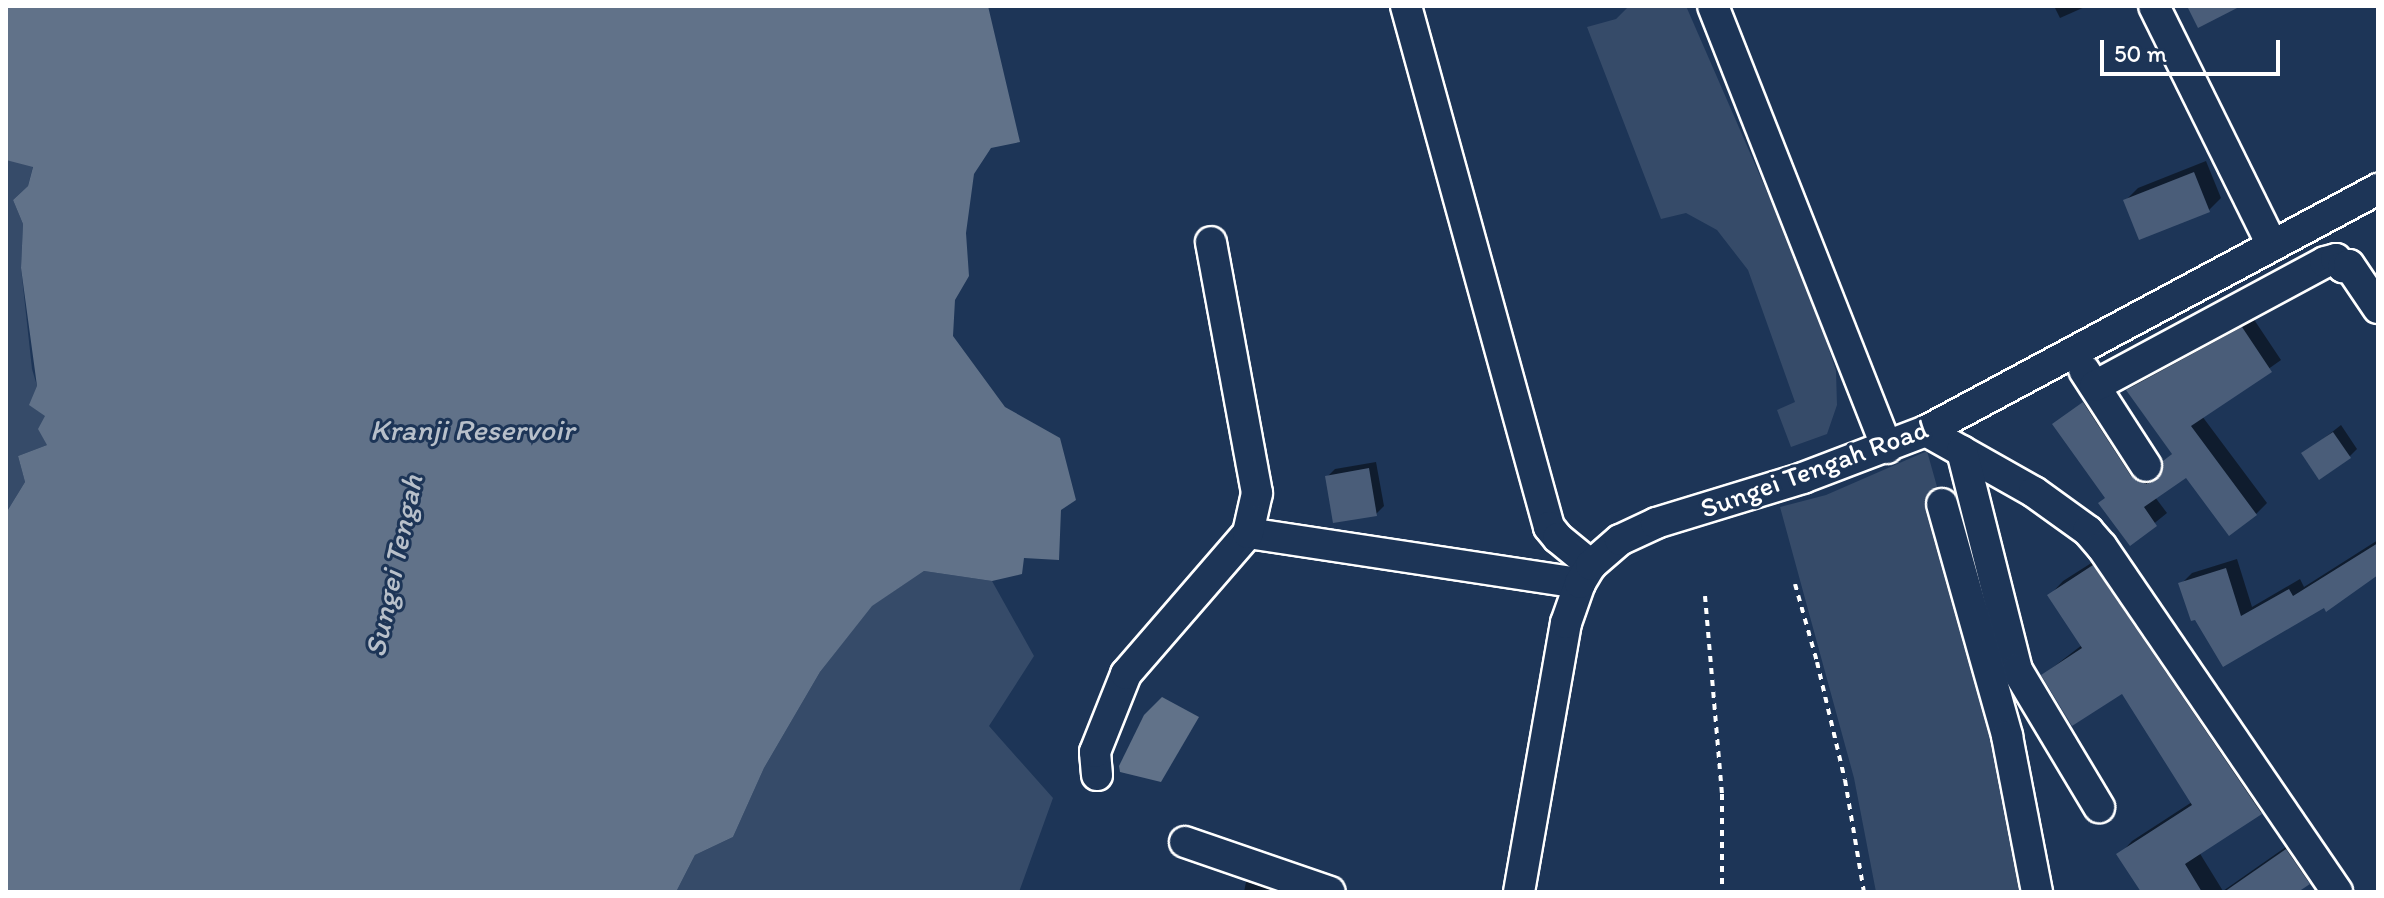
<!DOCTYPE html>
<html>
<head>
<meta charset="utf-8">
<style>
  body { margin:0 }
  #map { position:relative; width:2384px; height:898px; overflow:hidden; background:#1d3557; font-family:Itim,sans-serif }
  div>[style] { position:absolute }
  .green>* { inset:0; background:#364b69 }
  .water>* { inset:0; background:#617289 }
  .shadow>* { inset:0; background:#0007 }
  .building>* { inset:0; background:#4a5d79 }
  .path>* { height:4px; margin-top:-2px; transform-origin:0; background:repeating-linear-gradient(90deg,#fff 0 6px,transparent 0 12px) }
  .roads { filter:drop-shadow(2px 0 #fff) drop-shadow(-2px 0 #fff) drop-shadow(0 2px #fff) drop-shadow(0 -2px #fff) }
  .minor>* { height:30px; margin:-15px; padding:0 15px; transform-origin:15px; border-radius:15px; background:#1d3557 }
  span { translate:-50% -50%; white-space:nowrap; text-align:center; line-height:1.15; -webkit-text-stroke:6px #1d3557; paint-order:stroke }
  .street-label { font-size:28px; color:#fff }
  .water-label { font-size:30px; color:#b8c0ca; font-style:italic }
  .frame { position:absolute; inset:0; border:8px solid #fff; pointer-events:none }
  .scale { position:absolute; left:2100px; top:40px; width:180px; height:36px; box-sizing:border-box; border:4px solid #fff; border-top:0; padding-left:10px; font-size:24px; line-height:28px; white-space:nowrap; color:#fff; -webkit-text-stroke:6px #1d3557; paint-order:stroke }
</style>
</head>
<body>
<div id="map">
  <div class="green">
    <div style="clip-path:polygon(1629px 6px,1686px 6px,1809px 288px,1836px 371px,1837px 405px,1827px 434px,1791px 447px,1777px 410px,1795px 402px,1748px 270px,1717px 230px,1686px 213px,1661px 219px,1587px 27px,1616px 19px)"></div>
    <div style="clip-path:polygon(8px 159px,33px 166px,28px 186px,13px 200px,23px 224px,21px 268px,32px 369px,46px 416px,47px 445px,18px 456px,25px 482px,6px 513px)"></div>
    <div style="clip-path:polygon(1927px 451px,2007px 736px,2037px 892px,1876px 892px,1854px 778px,1780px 507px,1826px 495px)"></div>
    <div style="clip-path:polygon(924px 571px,992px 581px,1034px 656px,989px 726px,1053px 798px,1019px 892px,676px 892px,695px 855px,733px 837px,764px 768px,820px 672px,871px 606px)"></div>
  </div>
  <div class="water">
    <div style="clip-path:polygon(6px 6px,988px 6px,1020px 142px,991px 148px,974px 174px,966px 233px,969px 276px,955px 300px,953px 336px,1005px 407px,1060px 438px,1076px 500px,1061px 510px,1059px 560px,1024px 558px,1022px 574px,992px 581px,924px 571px,872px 606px,820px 672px,764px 768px,733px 837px,695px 855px,676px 892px,6px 892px,6px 513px,25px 482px,18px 456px,47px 445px,38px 429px,45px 416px,29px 405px,37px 386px,21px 268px,23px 224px,13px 200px,28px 186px,33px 167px,6px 160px)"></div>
    <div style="clip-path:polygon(1162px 697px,1199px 717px,1161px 782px,1120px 772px,1119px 766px,1144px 715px)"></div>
  </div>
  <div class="shadow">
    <div style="clip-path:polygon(2054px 6px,2087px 6px,2060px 18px)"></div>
    <div style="clip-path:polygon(2206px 161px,2221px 198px,2209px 210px,2126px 200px,2138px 188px)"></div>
    <div style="clip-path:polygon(2253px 318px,2281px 360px,2202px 416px,2267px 503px,2256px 514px,2187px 475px,2155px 497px,2167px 513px,2130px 543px,2107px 497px,2055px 425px,2095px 393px,2158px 474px,2164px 472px,2165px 461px,2173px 453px,2128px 390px,2139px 379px)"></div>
    <div style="clip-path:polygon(2341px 425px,2357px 449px,2350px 456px,2304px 454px)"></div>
    <div style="clip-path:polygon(1376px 462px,1384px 506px,1376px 514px,1327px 477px,1335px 469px)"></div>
    <div style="clip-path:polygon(2378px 540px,2378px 572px,2224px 664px,2181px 584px,2192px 573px,2237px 559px,2252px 607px,2300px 579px,2304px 587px)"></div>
    <div style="clip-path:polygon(2107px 553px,2274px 798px,2261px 812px,2199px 852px,2223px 891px,2300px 837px,2322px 869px,2295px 892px,2143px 892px,2119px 855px,2132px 841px,2192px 802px,2122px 691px,2043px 675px,2082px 645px,2050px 595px,2063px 581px)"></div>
    <div style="clip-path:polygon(1253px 874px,1305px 892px,1244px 892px,1246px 882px)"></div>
  </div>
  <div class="building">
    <div style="clip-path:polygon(2187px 6px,2241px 6px,2198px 28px)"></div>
    <div style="clip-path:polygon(2194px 172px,2210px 212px,2139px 240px,2123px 200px)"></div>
    <div style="clip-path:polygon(2242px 327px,2272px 372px,2191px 426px,2257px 515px,2229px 536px,2186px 478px,2144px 507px,2157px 526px,2130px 546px,2098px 503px,2105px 498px,2052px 424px,2083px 402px,2131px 476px,2146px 484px,2155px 481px,2162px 473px,2163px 461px,2172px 454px,2126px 390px)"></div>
    <div style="clip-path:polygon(2333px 432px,2351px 458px,2319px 480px,2301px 453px)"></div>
    <div style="clip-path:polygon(1369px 468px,1377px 516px,1333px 523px,1325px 476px)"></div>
    <div style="clip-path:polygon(2378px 543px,2378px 575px,2326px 612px,2324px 608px,2223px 667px,2195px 620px,2191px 621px,2178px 583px,2226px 568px,2241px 616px,2289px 589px,2293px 596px)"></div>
    <div style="clip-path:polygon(2093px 565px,2262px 814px,2185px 864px,2202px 892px,2141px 892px,2116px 854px,2192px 805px,2122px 694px,2072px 726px,2041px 675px,2082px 648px,2047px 595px)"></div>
    <div style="clip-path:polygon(2286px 849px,2310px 884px,2298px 892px,2224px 892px)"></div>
  </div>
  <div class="path">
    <div style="left:1795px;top:584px;width:81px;rotate:74.2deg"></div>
    <div style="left:1817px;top:662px;width:121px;rotate:76.7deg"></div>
    <div style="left:1845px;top:780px;width:114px;rotate:80.4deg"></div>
    <div style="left:1705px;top:596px;width:199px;rotate:85.1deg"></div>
    <div style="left:1722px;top:794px;width:98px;rotate:90deg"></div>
  </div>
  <div class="roads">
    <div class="minor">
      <div style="left:1406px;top:6px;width:540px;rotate:74.65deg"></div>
      <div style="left:1549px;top:527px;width:14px;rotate:51deg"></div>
      <div style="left:1558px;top:538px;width:43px;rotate:39.3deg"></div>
      <div style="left:1713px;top:6px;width:475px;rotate:68.5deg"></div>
      <div style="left:2154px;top:6px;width:267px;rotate:63.7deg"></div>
      <div style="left:2084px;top:370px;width:114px;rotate:57.1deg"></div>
      <div style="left:2095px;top:386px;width:261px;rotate:-28.3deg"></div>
      <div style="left:2325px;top:262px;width:11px;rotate:-15deg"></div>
      <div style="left:2336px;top:259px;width:11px;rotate:49deg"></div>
      <div style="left:2343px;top:267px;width:6px;rotate:-18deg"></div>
      <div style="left:2349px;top:265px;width:52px;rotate:56deg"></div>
      <div style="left:1926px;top:431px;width:124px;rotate:29.5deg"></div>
      <div style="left:2034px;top:492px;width:67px;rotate:35.8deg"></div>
      <div style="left:2088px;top:531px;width:21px;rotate:49deg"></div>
      <div style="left:2102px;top:547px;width:417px;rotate:55.7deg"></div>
      <div style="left:1962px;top:451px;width:226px;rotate:75.9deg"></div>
      <div style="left:2017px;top:670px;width:160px;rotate:59.1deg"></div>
      <div style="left:1942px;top:504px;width:241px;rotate:74.3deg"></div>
      <div style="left:2007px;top:736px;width:159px;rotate:79.1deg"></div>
      <div style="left:1248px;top:533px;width:336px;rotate:8.6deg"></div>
      <div style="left:1097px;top:775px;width:23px;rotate:-95deg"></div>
      <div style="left:1095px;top:752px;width:84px;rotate:-68.3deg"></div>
      <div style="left:1126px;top:674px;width:186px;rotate:-49.1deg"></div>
      <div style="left:1248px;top:533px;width:41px;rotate:-77.3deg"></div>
      <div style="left:1257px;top:493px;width:255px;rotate:-100.4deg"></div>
      <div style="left:1185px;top:842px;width:153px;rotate:19deg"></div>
      <div style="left:1519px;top:892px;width:273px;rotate:-80.1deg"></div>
      <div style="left:1566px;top:623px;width:42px;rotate:-70.7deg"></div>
      <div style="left:1580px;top:583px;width:21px;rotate:-59deg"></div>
      <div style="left:1591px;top:565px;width:38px;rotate:-41deg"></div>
      <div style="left:1620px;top:540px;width:40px;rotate:-25deg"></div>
      <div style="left:1656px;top:523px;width:154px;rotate:-17deg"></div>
      <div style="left:1803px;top:478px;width:132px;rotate:-20.9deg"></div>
      <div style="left:1926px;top:431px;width:513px;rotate:-28.16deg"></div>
    </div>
  </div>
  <div class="street-label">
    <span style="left:1814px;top:468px;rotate:-20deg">Sungei Tengah Road</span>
  </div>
  <div class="water-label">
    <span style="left:472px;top:430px">Kranji Reservoir</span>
    <span style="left:394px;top:566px;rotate:-78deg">Sungei Tengah</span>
  </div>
  <div class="frame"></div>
  <div class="scale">50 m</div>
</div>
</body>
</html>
